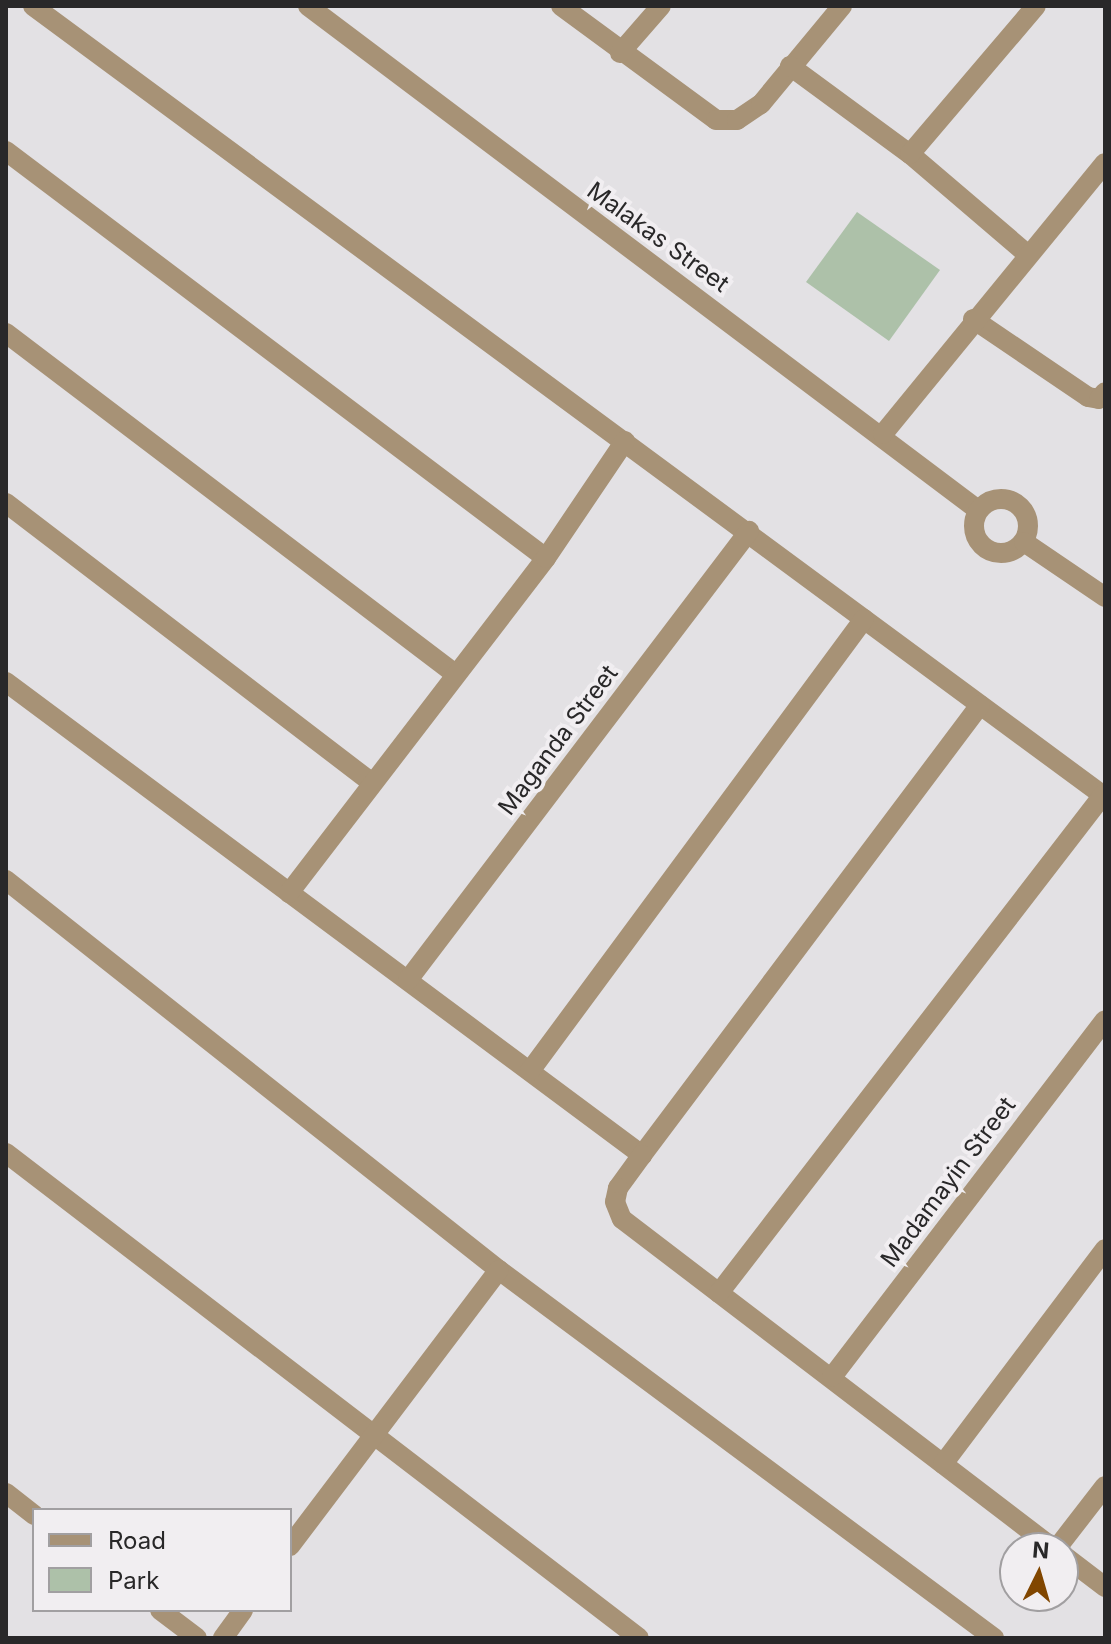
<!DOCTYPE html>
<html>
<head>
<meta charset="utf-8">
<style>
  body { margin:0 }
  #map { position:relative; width:1111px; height:1644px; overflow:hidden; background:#e3e1e4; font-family:Inter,sans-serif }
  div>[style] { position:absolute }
  .green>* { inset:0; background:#adc1a9 }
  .street>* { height:20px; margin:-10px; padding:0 10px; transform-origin:10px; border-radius:10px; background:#a79276 }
  .street>.ring { margin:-10px; padding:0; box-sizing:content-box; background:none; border:20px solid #a79276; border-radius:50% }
  span { translate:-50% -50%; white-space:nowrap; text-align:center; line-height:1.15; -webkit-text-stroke:8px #f1eef1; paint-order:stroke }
  .street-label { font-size:24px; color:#292829 }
  .frame { position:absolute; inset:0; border:8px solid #292829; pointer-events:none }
  .legend { position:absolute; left:32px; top:1508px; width:260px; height:104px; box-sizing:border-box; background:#f1eef1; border:2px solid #a19fa1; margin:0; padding:10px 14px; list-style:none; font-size:24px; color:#292829 }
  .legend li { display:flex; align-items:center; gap:16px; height:40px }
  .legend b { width:40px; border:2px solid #a19fa1 }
  .north { position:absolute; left:999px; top:1532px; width:80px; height:80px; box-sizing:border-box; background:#f1eef1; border:2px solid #a19fa1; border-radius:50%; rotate:5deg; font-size:22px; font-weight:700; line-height:32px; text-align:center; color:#292829 }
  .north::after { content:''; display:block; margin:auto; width:28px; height:36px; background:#814600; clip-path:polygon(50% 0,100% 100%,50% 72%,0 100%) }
</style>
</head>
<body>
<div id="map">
  <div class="green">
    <div style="clip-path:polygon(857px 212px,940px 270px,889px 341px,806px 282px)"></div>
  </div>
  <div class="street">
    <div style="left:33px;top:6px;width:1332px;rotate:36.42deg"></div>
    <div style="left:308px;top:6px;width:838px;rotate:36.95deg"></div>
    <div style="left:561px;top:6px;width:192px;rotate:36.3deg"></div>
    <div style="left:716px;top:120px;width:21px"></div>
    <div style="left:737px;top:120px;width:29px;rotate:-34deg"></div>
    <div style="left:761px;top:104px;width:127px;rotate:-50.4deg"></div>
    <div style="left:620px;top:53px;width:62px;rotate:-48.9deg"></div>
    <div style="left:790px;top:66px;width:149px;rotate:36.3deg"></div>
    <div style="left:910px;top:154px;width:154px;rotate:40.5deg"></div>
    <div style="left:6px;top:151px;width:676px;rotate:37.01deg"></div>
    <div style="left:910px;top:154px;width:194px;rotate:-49.6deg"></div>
    <div style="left:973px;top:319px;width:139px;rotate:34.1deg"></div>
    <div style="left:1088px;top:397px;width:11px;rotate:10deg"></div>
    <div style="left:1099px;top:399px;width:9px;rotate:-49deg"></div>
    <div style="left:6px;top:333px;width:562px;rotate:37.2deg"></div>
    <div style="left:883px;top:434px;width:350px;rotate:-50.7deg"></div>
    <div class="ring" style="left:974px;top:499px;width:34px;height:34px"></div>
    <div style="left:6px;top:503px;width:459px;rotate:37.4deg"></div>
    <div style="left:1024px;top:542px;width:98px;rotate:34.2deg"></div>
    <div style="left:6px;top:682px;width:793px;rotate:36.64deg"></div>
    <div style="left:980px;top:705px;width:563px;rotate:126.91deg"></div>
    <div style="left:642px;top:1155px;width:41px;rotate:126deg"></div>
    <div style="left:618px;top:1188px;width:14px;rotate:102deg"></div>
    <div style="left:615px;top:1202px;width:18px;rotate:68deg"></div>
    <div style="left:622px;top:1219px;width:542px;rotate:37.36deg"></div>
    <div style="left:6px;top:880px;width:629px;rotate:38.35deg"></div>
    <div style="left:499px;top:1270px;width:617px;rotate:36.63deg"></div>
    <div style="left:289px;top:893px;width:422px;rotate:-52.5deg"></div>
    <div style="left:546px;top:558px;width:141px;rotate:-56deg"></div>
    <div style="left:408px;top:980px;width:564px;rotate:-52.78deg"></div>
    <div style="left:530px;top:1071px;width:562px;rotate:-53.54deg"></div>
    <div style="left:6px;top:1153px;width:797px;rotate:37.46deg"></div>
    <div style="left:719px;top:1293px;width:629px;rotate:-52.36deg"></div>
    <div style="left:832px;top:1377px;width:449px;rotate:-52.6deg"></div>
    <div style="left:943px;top:1464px;width:269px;rotate:-53deg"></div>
    <div style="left:6px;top:1493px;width:36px;rotate:38deg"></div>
    <div style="left:290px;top:1546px;width:346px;rotate:-52.9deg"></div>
    <div style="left:1057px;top:1548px;width:78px;rotate:-52.3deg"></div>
    <div style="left:1063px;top:1555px;width:53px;rotate:37.3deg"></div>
    <div style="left:160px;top:1610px;width:46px;rotate:37.1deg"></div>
    <div style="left:223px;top:1638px;width:34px;rotate:-54deg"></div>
  </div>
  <div class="street-label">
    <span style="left:658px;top:237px;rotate:36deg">Malakas Street</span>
    <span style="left:558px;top:740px;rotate:-53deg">Maganda Street</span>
    <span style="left:948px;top:1182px;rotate:-53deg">Madamayin Street</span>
  </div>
  <div class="frame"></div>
  <ul class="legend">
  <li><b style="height:10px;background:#a79276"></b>Road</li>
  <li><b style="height:22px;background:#adc1a9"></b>Park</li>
  </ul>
  <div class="north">N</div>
</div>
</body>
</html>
